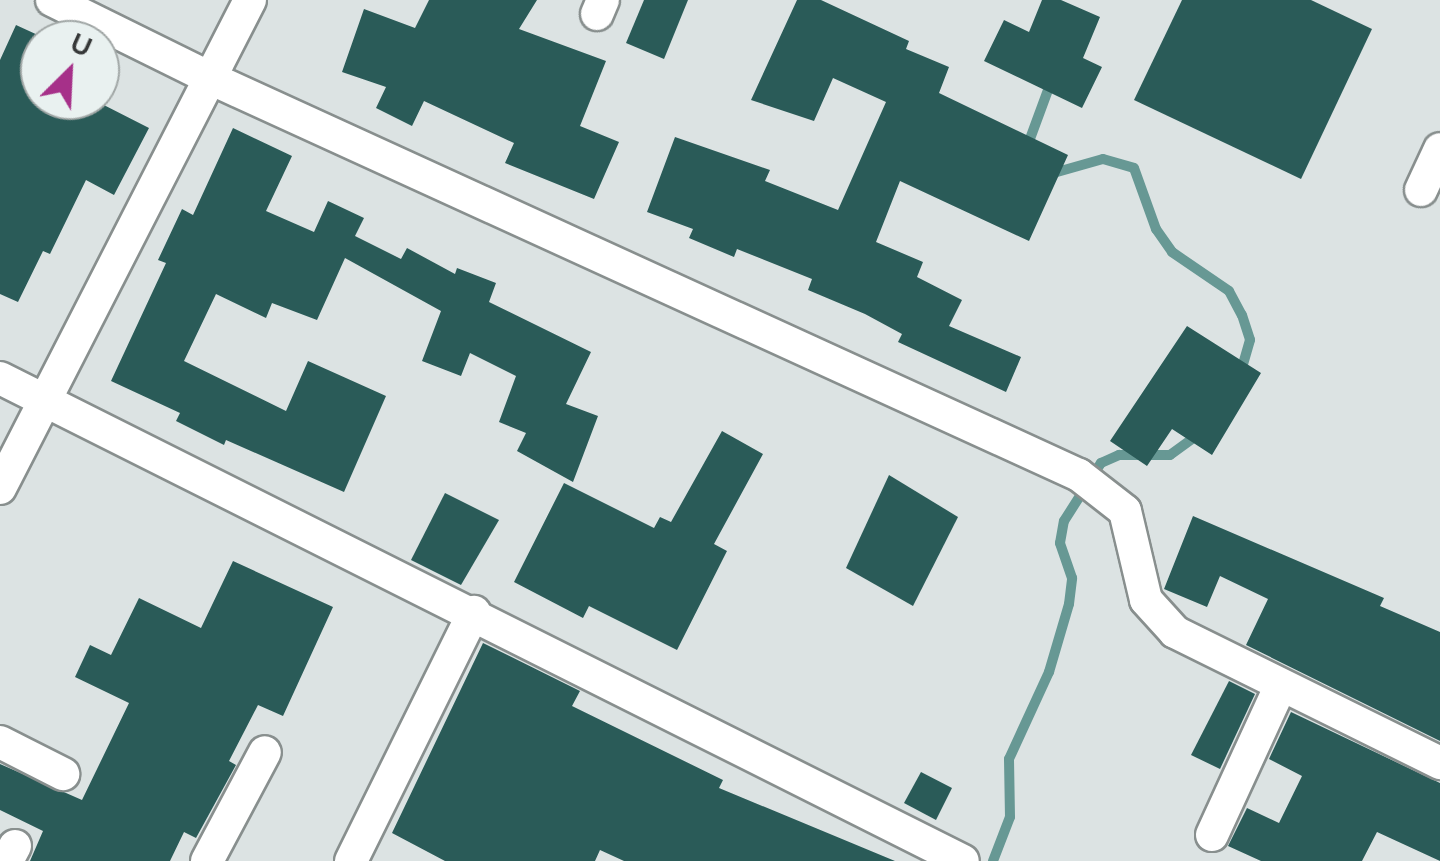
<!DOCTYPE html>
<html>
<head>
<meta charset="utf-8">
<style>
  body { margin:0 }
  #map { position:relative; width:1440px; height:861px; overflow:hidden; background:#dce3e3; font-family:Cabin,sans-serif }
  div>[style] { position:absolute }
  .stream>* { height:10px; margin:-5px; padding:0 5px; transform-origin:5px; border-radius:5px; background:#679894 }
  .building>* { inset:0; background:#2a5b58 }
  .roads { filter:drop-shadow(2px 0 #888f8e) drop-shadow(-2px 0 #888f8e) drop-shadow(0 2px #888f8e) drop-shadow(0 -2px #888f8e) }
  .minor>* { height:32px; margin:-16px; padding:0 16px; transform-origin:16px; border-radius:16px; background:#fff }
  span { translate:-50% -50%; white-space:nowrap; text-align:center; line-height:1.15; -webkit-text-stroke:10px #e9f1f0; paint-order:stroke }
  .north { position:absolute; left:20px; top:20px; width:100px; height:100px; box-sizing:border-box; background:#e9f1f0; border:2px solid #a1a7a6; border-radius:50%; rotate:24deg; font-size:28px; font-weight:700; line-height:40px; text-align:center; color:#363838 }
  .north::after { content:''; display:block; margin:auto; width:35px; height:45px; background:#a63089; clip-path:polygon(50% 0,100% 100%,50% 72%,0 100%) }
</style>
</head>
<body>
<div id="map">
  <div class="stream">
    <div style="left:1027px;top:147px;width:72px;rotate:-69.8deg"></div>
    <div style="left:1050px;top:174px;width:55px;rotate:-15.8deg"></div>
    <div style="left:1103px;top:159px;width:32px;rotate:16deg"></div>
    <div style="left:1134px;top:168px;width:65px;rotate:70.2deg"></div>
    <div style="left:1156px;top:229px;width:28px;rotate:55deg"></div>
    <div style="left:1172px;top:252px;width:69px;rotate:34.4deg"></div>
    <div style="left:1229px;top:291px;width:27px;rotate:62deg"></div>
    <div style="left:1242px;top:315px;width:26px;rotate:72deg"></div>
    <div style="left:1250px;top:340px;width:33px;rotate:106deg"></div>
    <div style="left:993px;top:861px;width:47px;rotate:-68.9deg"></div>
    <div style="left:1010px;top:817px;width:58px;rotate:-91deg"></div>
    <div style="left:1009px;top:759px;width:96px;rotate:-65.3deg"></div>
    <div style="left:1049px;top:672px;width:71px;rotate:-73.6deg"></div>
    <div style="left:1069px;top:604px;width:26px;rotate:-83deg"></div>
    <div style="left:1072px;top:578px;width:37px;rotate:-109deg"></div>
    <div style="left:1060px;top:543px;width:22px;rotate:-80deg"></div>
    <div style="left:1064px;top:521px;width:69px;rotate:-57.5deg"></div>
    <div style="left:1101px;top:463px;width:20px;rotate:-24deg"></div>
    <div style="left:1119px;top:455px;width:51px"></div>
    <div style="left:1170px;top:455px;width:34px;rotate:-36deg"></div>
  </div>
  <div class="building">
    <div style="clip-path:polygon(429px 0,537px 0,519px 29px,606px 61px,580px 126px,619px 142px,594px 199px,505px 163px,514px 143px,424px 101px,412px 126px,376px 108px,386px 87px,342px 72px,364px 9px,415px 28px)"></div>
    <div style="clip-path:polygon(644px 0,688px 0,664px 59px,626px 43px)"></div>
    <div style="clip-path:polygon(797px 0,821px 0,909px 41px,906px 49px,949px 67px,939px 93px,1068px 155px,1029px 241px,900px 181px,876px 242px,923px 262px,917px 277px,962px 300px,949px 326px,1021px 357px,1006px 392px,898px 342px,902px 334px,865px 314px,808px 290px,812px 279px,737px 249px,734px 257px,689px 238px,693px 229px,647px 212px,675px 137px,770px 170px,765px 181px,838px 210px,886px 102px,833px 78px,814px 121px,751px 100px)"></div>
    <div style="clip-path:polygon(1042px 0,1061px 0,1100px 17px,1083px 58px,1102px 67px,1082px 108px,984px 61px,1004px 20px,1029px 32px)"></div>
    <div style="clip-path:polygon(1182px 0,1311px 0,1372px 29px,1301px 179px,1134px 100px)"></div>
    <div style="clip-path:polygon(16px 25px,40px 36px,28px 60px,40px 65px,40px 100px,94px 100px,149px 128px,114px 195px,86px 180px,50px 254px,43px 251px,18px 302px,0 294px,0 60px)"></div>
    <div style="clip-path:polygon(233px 128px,292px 156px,266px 211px,314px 232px,328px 201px,364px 218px,355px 236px,401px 259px,407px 248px,455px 274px,457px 268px,496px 283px,489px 302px,591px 352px,566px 404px,598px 416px,573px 482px,517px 451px,526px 433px,499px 422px,516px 376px,470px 353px,461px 376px,422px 361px,441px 311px,345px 258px,317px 320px,272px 303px,266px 318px,216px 294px,184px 361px,286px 411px,308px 361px,386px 396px,344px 492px,226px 440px,224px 445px,176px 421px,180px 413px,111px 381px,166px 263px,158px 260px,182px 209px,193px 215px)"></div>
    <div style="clip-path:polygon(1187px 326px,1261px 373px,1212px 455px,1172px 429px,1147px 466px,1110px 441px)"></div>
    <div style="clip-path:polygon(722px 431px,763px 454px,714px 544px,727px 551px,677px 650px,589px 606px,583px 618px,514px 582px,564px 483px,654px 528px,660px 517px,671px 522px)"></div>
    <div style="clip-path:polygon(889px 475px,958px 517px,913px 606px,846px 568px)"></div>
    <div style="clip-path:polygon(445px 493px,499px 520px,461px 585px,411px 560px)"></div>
    <div style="clip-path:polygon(1193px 516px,1384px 598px,1380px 606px,1440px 632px,1440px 741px,1246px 645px,1268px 599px,1220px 576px,1207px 607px,1164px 589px)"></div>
    <div style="clip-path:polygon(233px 561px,333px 607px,283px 716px,258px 705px,229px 761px,236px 765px,196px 838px,184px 832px,170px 861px,30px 861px,43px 831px,0 810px,0 764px,82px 800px,129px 703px,75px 677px,90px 645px,111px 655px,139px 598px,201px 628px)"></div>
    <div style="clip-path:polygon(483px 643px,580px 691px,572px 706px,723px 780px,719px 788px,895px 861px,624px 861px,600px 850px,595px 861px,445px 861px,392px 833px)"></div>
    <div style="clip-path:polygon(1229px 681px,1255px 694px,1220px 769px,1191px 755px)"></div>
    <div style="clip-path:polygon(1291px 712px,1440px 783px,1440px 861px,1377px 832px,1362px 861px,1261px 861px,1228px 846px,1247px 808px,1279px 823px,1302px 776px,1269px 759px)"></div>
    <div style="clip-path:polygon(921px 772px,952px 788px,936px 820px,904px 803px)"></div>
  </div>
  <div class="roads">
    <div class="minor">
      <div style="left:52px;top:0;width:178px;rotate:26.3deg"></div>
      <div style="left:212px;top:79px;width:953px;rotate:24.55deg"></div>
      <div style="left:1079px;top:475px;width:58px;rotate:38deg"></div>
      <div style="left:1125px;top:511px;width:91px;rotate:76.7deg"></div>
      <div style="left:1146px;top:600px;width:43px;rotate:47.8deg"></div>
      <div style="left:1175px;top:632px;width:296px;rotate:26.3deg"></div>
      <div style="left:597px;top:14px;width:15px;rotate:-67deg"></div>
      <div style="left:1421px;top:190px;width:45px;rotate:-65.1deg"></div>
      <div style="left:0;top:378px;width:1077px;rotate:26.64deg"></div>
      <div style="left:0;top:488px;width:548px;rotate:-62.87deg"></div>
      <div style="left:0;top:742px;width:71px;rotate:26.9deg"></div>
      <div style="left:1212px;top:835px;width:161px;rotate:-65.3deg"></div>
      <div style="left:7px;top:861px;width:17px;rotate:-62deg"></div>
      <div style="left:207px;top:861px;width:123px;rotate:-62deg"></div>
      <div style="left:351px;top:861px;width:278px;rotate:-63.7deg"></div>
    </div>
  </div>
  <div class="north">U</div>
</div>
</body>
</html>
